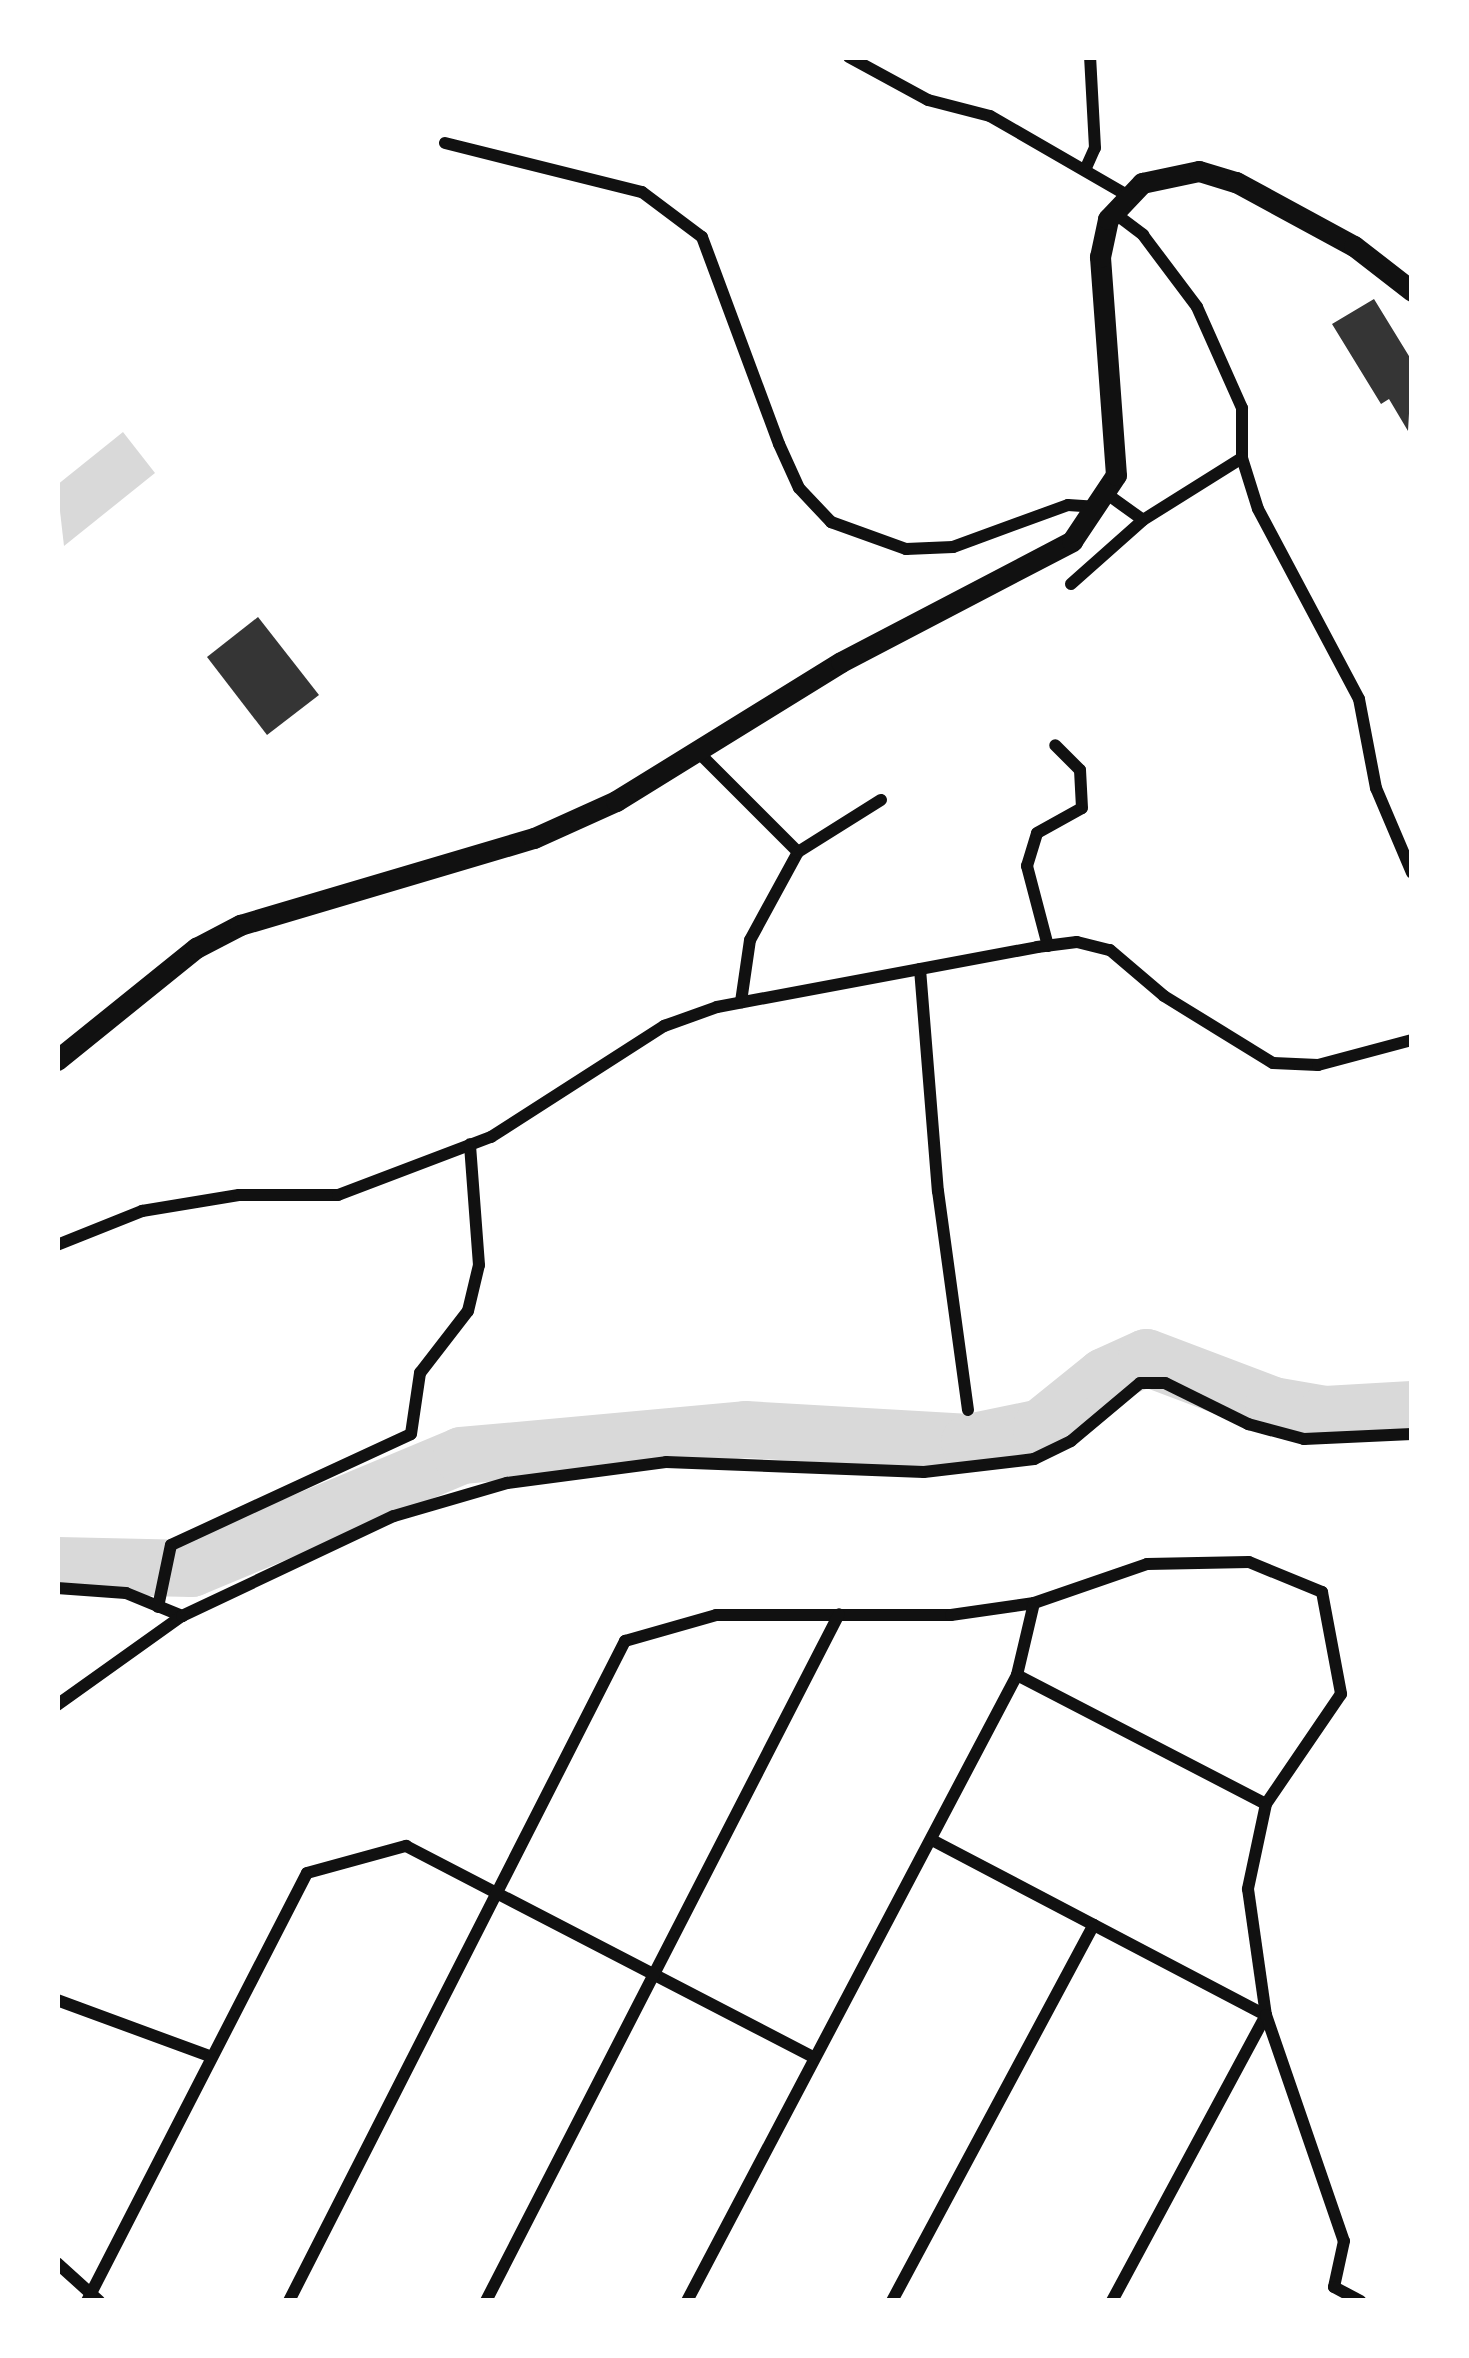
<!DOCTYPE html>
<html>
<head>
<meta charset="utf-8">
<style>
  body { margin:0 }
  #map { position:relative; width:1469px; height:2358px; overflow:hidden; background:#fff; font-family:"Public Sans",sans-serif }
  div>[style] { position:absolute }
  .water>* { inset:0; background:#d9d9d9 }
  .river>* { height:57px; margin:-28.5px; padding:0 28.5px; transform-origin:28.5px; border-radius:28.5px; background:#d9d9d9 }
  .building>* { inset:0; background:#353535 }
  .minor>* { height:12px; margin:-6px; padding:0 6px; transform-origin:6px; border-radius:6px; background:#111 }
  .tertiary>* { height:21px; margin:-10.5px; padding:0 10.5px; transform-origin:10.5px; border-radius:10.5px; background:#111 }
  span { translate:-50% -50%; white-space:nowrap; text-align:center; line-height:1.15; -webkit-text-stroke:12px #fff; paint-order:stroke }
  .frame { position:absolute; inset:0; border:60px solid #fff; pointer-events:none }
</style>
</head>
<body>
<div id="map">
  <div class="water">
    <div style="clip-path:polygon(123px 432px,155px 473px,64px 546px,57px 485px)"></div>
  </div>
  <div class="river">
    <div style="left:57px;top:1565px;width:134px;rotate:1.3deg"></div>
    <div style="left:191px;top:1568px;width:293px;rotate:-22.7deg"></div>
    <div style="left:461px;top:1455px;width:285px;rotate:-5.2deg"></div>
    <div style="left:745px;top:1429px;width:224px;rotate:3.3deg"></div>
    <div style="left:969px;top:1442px;width:74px;rotate:-11.8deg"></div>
    <div style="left:1041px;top:1427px;width:81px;rotate:-39deg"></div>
    <div style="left:1104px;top:1376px;width:46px;rotate:-24.3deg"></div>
    <div style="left:1146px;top:1357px;width:136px;rotate:20.7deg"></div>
    <div style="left:1273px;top:1405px;width:53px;rotate:9.8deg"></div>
    <div style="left:1325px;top:1414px;width:87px;rotate:-3.3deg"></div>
  </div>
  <div class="building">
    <div style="clip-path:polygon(1374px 299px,1412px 361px,1408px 431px,1389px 399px,1381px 404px,1332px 324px)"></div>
    <div style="clip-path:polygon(258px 617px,319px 695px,267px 735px,207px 657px)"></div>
  </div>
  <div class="minor">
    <div style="left:849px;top:57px;width:90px;rotate:28.6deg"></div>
    <div style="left:928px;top:100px;width:64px;rotate:14.5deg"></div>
    <div style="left:990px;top:116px;width:158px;rotate:30deg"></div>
    <div style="left:445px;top:143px;width:203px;rotate:14deg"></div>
    <div style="left:642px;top:192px;width:75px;rotate:36.9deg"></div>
    <div style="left:702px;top:237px;width:221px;rotate:69.6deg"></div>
    <div style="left:779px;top:444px;width:48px;rotate:65.6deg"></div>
    <div style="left:799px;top:488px;width:47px;rotate:46.7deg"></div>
    <div style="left:831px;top:522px;width:80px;rotate:19.8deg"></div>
    <div style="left:906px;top:549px;width:47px;rotate:-2.4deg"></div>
    <div style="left:953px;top:547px;width:122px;rotate:-20.1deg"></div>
    <div style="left:1068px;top:505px;width:30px;rotate:4deg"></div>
    <div style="left:1085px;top:170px;width:24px;rotate:-66deg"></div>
    <div style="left:1095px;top:148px;width:91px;rotate:-93.1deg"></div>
    <div style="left:1113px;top:212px;width:38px;rotate:37deg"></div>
    <div style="left:1143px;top:235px;width:90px;rotate:53.1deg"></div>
    <div style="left:1197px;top:307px;width:111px;rotate:66deg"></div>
    <div style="left:1242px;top:408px;width:50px;rotate:90deg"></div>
    <div style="left:1242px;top:458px;width:53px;rotate:72.6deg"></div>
    <div style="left:1258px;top:509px;width:215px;rotate:62deg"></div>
    <div style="left:1359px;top:699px;width:91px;rotate:79.2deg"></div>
    <div style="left:1376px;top:788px;width:92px;rotate:67deg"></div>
    <div style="left:1107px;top:494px;width:44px;rotate:35.8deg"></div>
    <div style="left:1071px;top:584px;width:96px;rotate:-41.6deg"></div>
    <div style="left:1143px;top:520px;width:117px;rotate:-32.1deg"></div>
    <div style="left:699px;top:753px;width:140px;rotate:45deg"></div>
    <div style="left:798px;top:852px;width:100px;rotate:118.6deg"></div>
    <div style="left:750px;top:940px;width:63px;rotate:98.3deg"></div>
    <div style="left:798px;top:852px;width:98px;rotate:-32.1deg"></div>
    <div style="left:1048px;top:946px;width:83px;rotate:-104.7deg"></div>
    <div style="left:1027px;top:866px;width:34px;rotate:-73deg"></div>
    <div style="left:1037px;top:833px;width:51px;rotate:-29.1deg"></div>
    <div style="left:1082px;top:808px;width:38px;rotate:-93deg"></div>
    <div style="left:1080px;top:770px;width:35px;rotate:-135deg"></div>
    <div style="left:920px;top:969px;width:223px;rotate:85.4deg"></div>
    <div style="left:938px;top:1191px;width:221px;rotate:82.2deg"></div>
    <div style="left:57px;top:1245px;width:92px;rotate:-21.8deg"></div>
    <div style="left:142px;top:1211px;width:98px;rotate:-9.4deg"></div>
    <div style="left:239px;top:1195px;width:99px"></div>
    <div style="left:338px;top:1195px;width:164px;rotate:-20.8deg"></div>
    <div style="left:491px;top:1137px;width:206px;rotate:-32.7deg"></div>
    <div style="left:664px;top:1026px;width:56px;rotate:-19.7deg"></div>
    <div style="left:717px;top:1007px;width:326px;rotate:-10.6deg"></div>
    <div style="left:1037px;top:947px;width:40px;rotate:-7.1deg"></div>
    <div style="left:1077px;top:942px;width:34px;rotate:14deg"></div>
    <div style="left:1110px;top:950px;width:71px;rotate:40.4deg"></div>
    <div style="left:1164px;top:996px;width:128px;rotate:31.6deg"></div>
    <div style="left:1273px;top:1063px;width:45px;rotate:2.5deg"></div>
    <div style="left:1318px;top:1065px;width:97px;rotate:-14.9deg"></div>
    <div style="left:57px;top:1588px;width:69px;rotate:4.1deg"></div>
    <div style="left:126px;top:1593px;width:61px;rotate:22.3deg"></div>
    <div style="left:158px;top:1607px;width:63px;rotate:-78.2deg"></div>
    <div style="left:171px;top:1545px;width:264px;rotate:-24.8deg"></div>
    <div style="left:411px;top:1434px;width:62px;rotate:-81.6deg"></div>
    <div style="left:420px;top:1373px;width:78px;rotate:-52.3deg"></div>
    <div style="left:468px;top:1311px;width:47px;rotate:-76.6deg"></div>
    <div style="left:479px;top:1265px;width:121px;rotate:-94.3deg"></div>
    <div style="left:1017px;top:1675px;width:280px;rotate:27.4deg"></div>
    <div style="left:57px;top:1705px;width:153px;rotate:-35.5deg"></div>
    <div style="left:182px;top:1616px;width:234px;rotate:-25.3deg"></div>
    <div style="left:394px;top:1516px;width:118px;rotate:-16.3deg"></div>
    <div style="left:507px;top:1483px;width:160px;rotate:-7.5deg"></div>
    <div style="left:666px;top:1462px;width:258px;rotate:2.2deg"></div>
    <div style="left:924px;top:1472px;width:111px;rotate:-6.7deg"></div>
    <div style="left:1034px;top:1459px;width:41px;rotate:-25.9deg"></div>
    <div style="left:1071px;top:1441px;width:90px;rotate:-40deg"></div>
    <div style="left:1140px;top:1383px;width:25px"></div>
    <div style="left:1165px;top:1383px;width:93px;rotate:26.3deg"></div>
    <div style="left:1248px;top:1424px;width:58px;rotate:15deg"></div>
    <div style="left:1304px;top:1439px;width:108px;rotate:-2.7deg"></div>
    <div style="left:932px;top:1840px;width:377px;rotate:27.7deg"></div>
    <div style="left:1266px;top:2015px;width:325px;rotate:118.3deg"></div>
    <div style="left:57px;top:2000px;width:162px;rotate:20.2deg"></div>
    <div style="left:57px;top:2263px;width:57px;rotate:42.1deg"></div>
    <div style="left:87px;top:2301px;width:481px;rotate:-62.8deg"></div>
    <div style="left:307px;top:1873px;width:103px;rotate:-15.3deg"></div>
    <div style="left:406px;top:1846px;width:458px;rotate:27.4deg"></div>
    <div style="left:289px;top:2301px;width:741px;rotate:-63.02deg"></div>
    <div style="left:625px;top:1641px;width:95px;rotate:-15.9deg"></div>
    <div style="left:716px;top:1615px;width:235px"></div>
    <div style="left:951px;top:1615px;width:84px;rotate:-8.2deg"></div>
    <div style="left:1034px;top:1603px;width:120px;rotate:-19deg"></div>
    <div style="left:1147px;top:1564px;width:102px;rotate:-1.1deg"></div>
    <div style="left:1249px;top:1562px;width:79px;rotate:22.3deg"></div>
    <div style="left:1322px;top:1592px;width:104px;rotate:79.4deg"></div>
    <div style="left:1341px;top:1694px;width:133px;rotate:124.3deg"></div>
    <div style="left:1266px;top:1804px;width:87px;rotate:102deg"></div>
    <div style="left:1248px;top:1889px;width:127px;rotate:81.9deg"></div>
    <div style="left:1266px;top:2015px;width:239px;rotate:71deg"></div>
    <div style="left:1344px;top:2241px;width:47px;rotate:102.3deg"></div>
    <div style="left:1334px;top:2287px;width:30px;rotate:28deg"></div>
    <div style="left:486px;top:2301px;width:772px;rotate:-62.8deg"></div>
    <div style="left:687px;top:2301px;width:708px;rotate:-62.2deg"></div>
    <div style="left:1017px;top:1675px;width:74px;rotate:-76.7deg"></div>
    <div style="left:892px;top:2301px;width:427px;rotate:-61.8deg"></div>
  </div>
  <div class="tertiary">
    <div style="left:57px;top:1060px;width:179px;rotate:-38.9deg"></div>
    <div style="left:196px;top:948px;width:50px;rotate:-27.6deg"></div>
    <div style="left:240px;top:925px;width:307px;rotate:-16.5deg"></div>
    <div style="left:534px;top:838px;width:90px;rotate:-24.3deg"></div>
    <div style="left:616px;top:801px;width:264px;rotate:-31.7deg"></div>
    <div style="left:841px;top:662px;width:261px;rotate:-27.6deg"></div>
    <div style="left:1072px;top:541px;width:79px;rotate:-56.3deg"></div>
    <div style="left:1116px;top:475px;width:219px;rotate:-94.2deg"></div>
    <div style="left:1100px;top:257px;width:39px;rotate:-78deg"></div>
    <div style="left:1108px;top:219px;width:50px;rotate:-46.6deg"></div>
    <div style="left:1142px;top:183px;width:58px;rotate:-11.9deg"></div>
    <div style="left:1199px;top:171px;width:39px;rotate:17deg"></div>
    <div style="left:1236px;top:182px;width:134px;rotate:28.5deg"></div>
    <div style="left:1354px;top:246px;width:73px;rotate:37.8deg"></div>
  </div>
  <div class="frame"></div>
</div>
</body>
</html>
